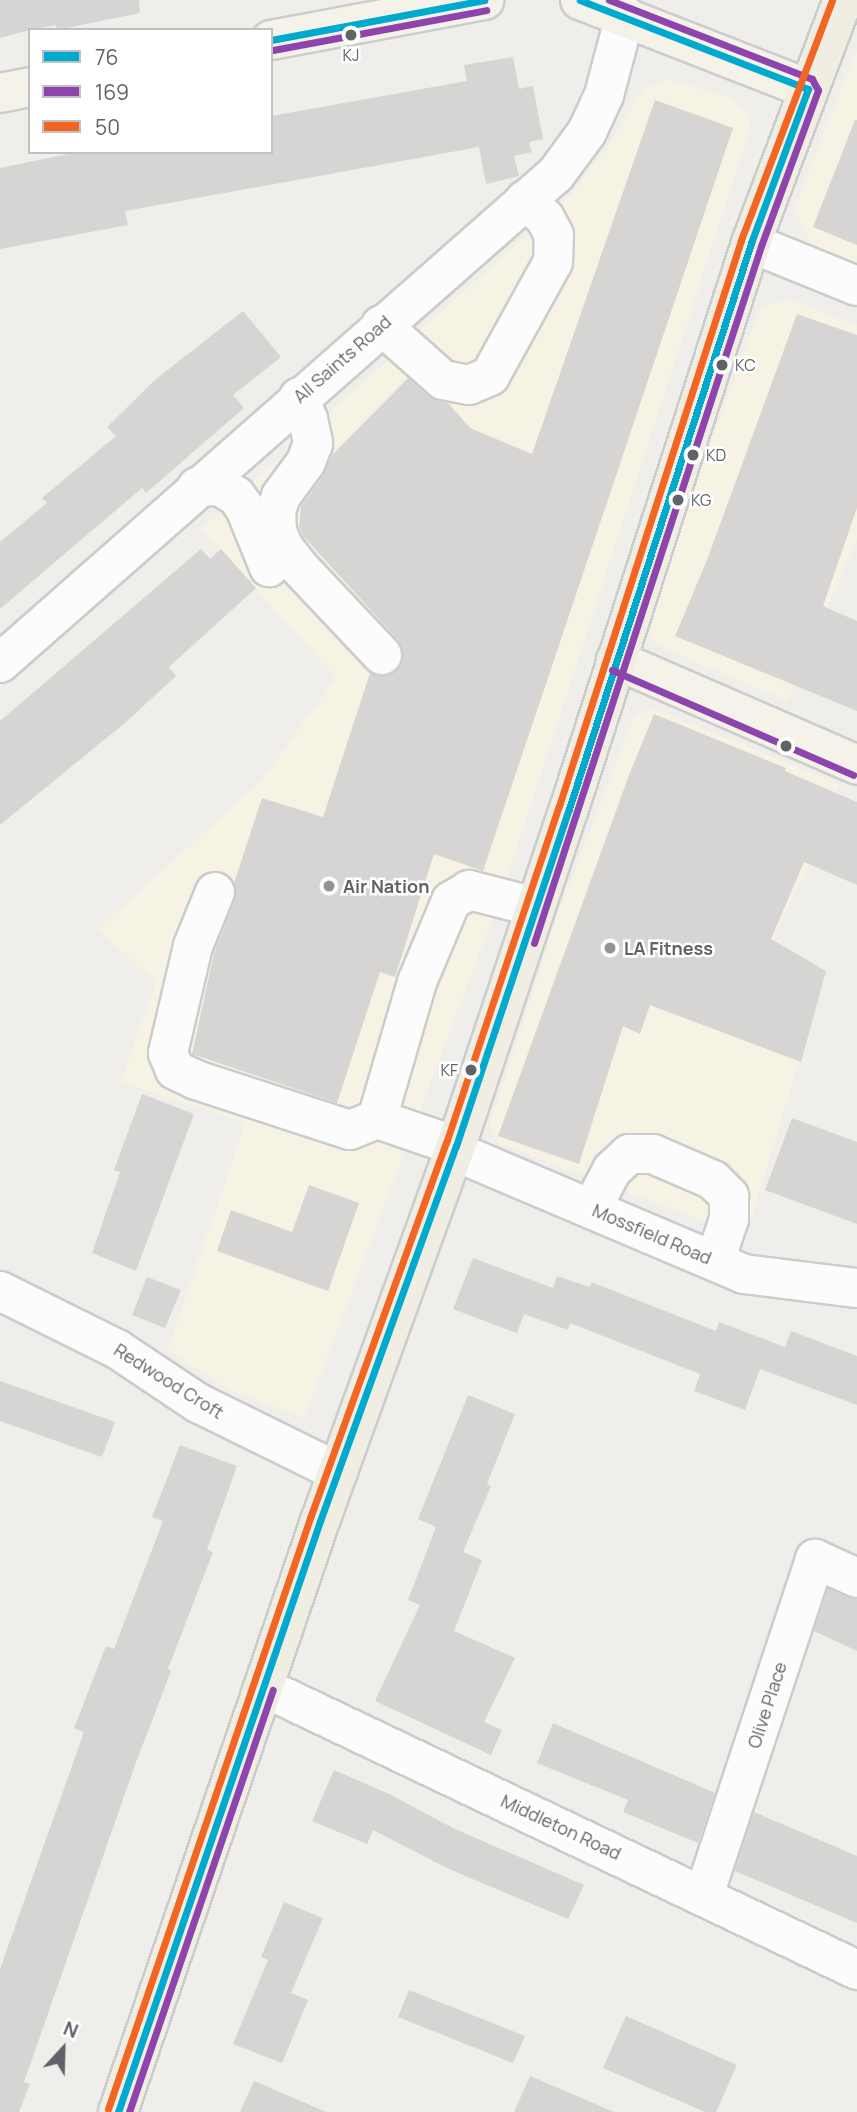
<!DOCTYPE html>
<html>
<head>
<meta charset="utf-8">
<style>
  body { margin:0 }
  #map { position:relative; width:857px; height:2112px; overflow:hidden; background:#efeeea; font-family:Manrope,sans-serif }
  div>[style] { position:absolute }
  .commercial>* { inset:0; background:#f7f3e4 }
  .building>* { inset:0; background:#d6d5d3 }
  .roads { filter:drop-shadow(2px 0 #cbcccc) drop-shadow(-2px 0 #cbcccc) drop-shadow(0 2px #cbcccc) drop-shadow(0 -2px #cbcccc) }
  .minor>* { height:38px; margin:-19px; padding:0 19px; transform-origin:19px; border-radius:19px; background:#fdfcfc }
  .major>* { height:38px; margin:-19px; padding:0 19px; transform-origin:19px; border-radius:19px; background:#f4f2e9 }
  .highway>* { height:38px; margin:-19px; padding:0 19px; transform-origin:19px; border-radius:19px; background:#f0ede3 }
  .bus-1>* { height:7px; margin:-3.5px; padding:0 3.5px; transform-origin:3.5px; border-radius:3.5px; background:#00a9ce }
  .bus-2>* { height:7px; margin:-3.5px; padding:0 3.5px; transform-origin:3.5px; border-radius:3.5px; background:#8e44ad }
  .bus-3>* { height:7px; margin:-3.5px; padding:0 3.5px; transform-origin:3.5px; border-radius:3.5px; background:#f26522 }
  .dots>* { width:19px; height:19px; translate:-50% -50%; box-sizing:border-box; border:4px solid #fff; border-radius:50% }
  span { translate:-50% -50%; white-space:nowrap; text-align:center; line-height:1.15; -webkit-text-stroke:5px #fff; paint-order:stroke }
  .bus-label { font-size:16px; color:#5f6368 }
  .left { translate:0 -50%; text-align:left }
  .right { translate:-100% -50%; text-align:right }
  .street-label { font-size:18px; color:#5f6368 }
  .poi-label { font-size:18px; color:#5f6368; font-weight:700 }
  .legend { position:absolute; left:28px; top:28px; width:245px; height:126px; box-sizing:border-box; background:#fff; border:2px solid #bfc1c3; margin:0; padding:9px 12px; list-style:none; font-size:21px; color:#5f6368 }
  .legend li { display:flex; align-items:center; gap:14px; height:35px }
  .legend b { width:35px; border:2px solid #bfc1c3 }
  .north { position:absolute; left:28px; top:2014px; width:70px; height:70px; -webkit-text-stroke:5px #fff; paint-order:stroke; rotate:22deg; font-size:19px; font-weight:700; line-height:28px; text-align:center; color:#5f6368 }
  .north::after { content:''; display:block; margin:auto; width:24px; height:32px; background:#5f6368; clip-path:polygon(50% 0,100% 100%,50% 72%,0 100%) }
</style>
</head>
<body>
<div id="map">
  <div class="commercial">
    <div style="clip-path:polygon(857px 49px,857px 264px,813px 247px,794px 210px)"></div>
    <div style="clip-path:polygon(668px 80px,730px 97px,747px 114px,751px 126px,505px 885px,304px 1418px,229px 1389px,168px 1351px,245px 1123px,121px 1082px,156px 982px,98px 929px,260px 782px,337px 678px,201px 529px,571px 195px,609px 145px,643px 89px)"></div>
    <div style="clip-path:polygon(792px 300px,857px 326px,857px 539px,787px 701px,656px 645px,648px 635px,686px 511px,761px 307px)"></div>
    <div style="clip-path:polygon(654px 709px,839px 784px,809px 864px,773px 940px,826px 971px,746px 1237px,498px 1143px,490px 1124px,560px 909px,634px 717px)"></div>
  </div>
  <div class="building">
    <div style="clip-path:polygon(0 0,139px 0,140px 13px,57px 30px,56px 25px,30px 30px,0 38px)"></div>
    <div style="clip-path:polygon(513px 57px,519px 89px,533px 86px,543px 139px,529px 142px,532px 152px,514px 156px,519px 176px,486px 184px,479px 147px,125px 211px,128px 225px,0 249px,0 168px,78px 152px,271px 152px,271px 116px,467px 81px,464px 65px)"></div>
    <div style="clip-path:polygon(655px 100px,733px 128px,483px 871px,434px 854px,395px 977px,380px 972px,337px 1103px,192px 1054px,214px 953px,235px 900px,234px 883px,262px 798px,323px 817px,370px 673px,388px 676px,397px 670px,403px 661px,403px 649px,398px 640px,304px 537px,299px 527px,301px 506px,324px 475px,332px 455px,408px 378px,429px 397px,449px 404px,470px 428px,532px 454px)"></div>
    <div style="clip-path:polygon(855px 120px,857px 120px,857px 245px,813px 227px)"></div>
    <div style="clip-path:polygon(243px 311px,281px 357px,233px 395px,244px 408px,146px 493px,142px 488px,0 609px,0 542px,47px 503px,42px 498px,116px 436px,107px 427px,156px 379px)"></div>
    <div style="clip-path:polygon(797px 314px,857px 335px,857px 508px,823px 606px,857px 621px,857px 711px,675px 636px,707px 560px)"></div>
    <div style="clip-path:polygon(201px 549px,210px 559px,221px 549px,256px 588px,169px 667px,176px 676px,126px 722px,0 825px,0 721px)"></div>
    <div style="clip-path:polygon(654px 714px,786px 768px,785px 771px,857px 802px,857px 885px,804px 862px,771px 939px,826px 971px,801px 1062px,650px 1005px,640px 1034px,623px 1026px,579px 1164px,498px 1136px,629px 775px)"></div>
    <div style="clip-path:polygon(142px 1094px,194px 1114px,136px 1271px,92px 1253px,120px 1172px,114px 1170px)"></div>
    <div style="clip-path:polygon(792px 1118px,857px 1142px,857px 1224px,765px 1190px)"></div>
    <div style="clip-path:polygon(309px 1185px,359px 1203px,328px 1291px,217px 1251px,231px 1210px,292px 1232px)"></div>
    <div style="clip-path:polygon(473px 1258px,553px 1288px,557px 1276px,590px 1287px,591px 1282px,716px 1331px,719px 1322px,785px 1347px,791px 1331px,857px 1356px,857px 1405px,760px 1369px,745px 1410px,694px 1391px,700px 1374px,570px 1323px,568px 1330px,524px 1314px,517px 1333px,453px 1309px)"></div>
    <div style="clip-path:polygon(147px 1277px,181px 1290px,165px 1328px,132px 1315px)"></div>
    <div style="clip-path:polygon(0 1381px,115px 1422px,102px 1457px,0 1421px)"></div>
    <div style="clip-path:polygon(468px 1395px,515px 1414px,487px 1484px,491px 1486px,463px 1552px,482px 1560px,454px 1631px,515px 1658px,484px 1722px,502px 1730px,491px 1755px,375px 1701px,420px 1605px,408px 1600px,436px 1527px,418px 1519px)"></div>
    <div style="clip-path:polygon(180px 1445px,237px 1466px,207px 1550px,213px 1552px,168px 1669px,171px 1671px,135px 1765px,24px 2082px,30px 2084px,19px 2112px,0 2112px,0 1969px,84px 1732px,74px 1728px,106px 1646px,114px 1649px,163px 1521px,152px 1517px)"></div>
    <div style="clip-path:polygon(828px 1589px,857px 1600px,857px 1651px,814px 1631px)"></div>
    <div style="clip-path:polygon(553px 1723px,715px 1793px,698px 1843px,623px 1812px,628px 1800px,537px 1763px)"></div>
    <div style="clip-path:polygon(334px 1770px,389px 1794px,455px 1829px,584px 1885px,568px 1919px,449px 1869px,373px 1830px,367px 1844px,312px 1821px)"></div>
    <div style="clip-path:polygon(754px 1812px,857px 1856px,857px 1923px,735px 1871px)"></div>
    <div style="clip-path:polygon(284px 1902px,323px 1918px,291px 1993px,308px 2000px,282px 2063px,233px 2044px,268px 1960px,261px 1957px)"></div>
    <div style="clip-path:polygon(409px 1990px,525px 2036px,513px 2063px,398px 2017px)"></div>
    <div style="clip-path:polygon(626px 2016px,737px 2065px,716px 2112px,705px 2112px,603px 2068px)"></div>
    <div style="clip-path:polygon(530px 2076px,614px 2112px,514px 2112px)"></div>
    <div style="clip-path:polygon(254px 2081px,326px 2112px,240px 2112px)"></div>
  </div>
  <div class="roads">
    <div class="minor">
      <div style="left:751px;top:243px;width:114px;rotate:22.1deg"></div>
      <div style="left:381px;top:325px;width:83px;rotate:41.6deg"></div>
      <div style="left:443px;top:380px;width:26px;rotate:11deg"></div>
      <div style="left:469px;top:385px;width:23px;rotate:-23deg"></div>
      <div style="left:490px;top:376px;width:130px;rotate:-61.1deg"></div>
      <div style="left:553px;top:262px;width:27px;rotate:-88deg"></div>
      <div style="left:554px;top:235px;width:19px;rotate:-118deg"></div>
      <div style="left:545px;top:218px;width:27px;rotate:-138deg"></div>
      <div style="left:299px;top:397px;width:24px;rotate:68deg"></div>
      <div style="left:308px;top:419px;width:25px;rotate:78deg"></div>
      <div style="left:313px;top:443px;width:20px;rotate:110deg"></div>
      <div style="left:306px;top:462px;width:42px;rotate:126.3deg"></div>
      <div style="left:281px;top:496px;width:16px;rotate:108deg"></div>
      <div style="left:276px;top:511px;width:21px;rotate:87deg"></div>
      <div style="left:277px;top:532px;width:19px;rotate:65deg"></div>
      <div style="left:285px;top:549px;width:23px;rotate:52deg"></div>
      <div style="left:299px;top:567px;width:121px;rotate:46.7deg"></div>
      <div style="left:197px;top:487px;width:22px;rotate:-3deg"></div>
      <div style="left:219px;top:486px;width:20px;rotate:30deg"></div>
      <div style="left:236px;top:496px;width:15px;rotate:53deg"></div>
      <div style="left:245px;top:508px;width:64px;rotate:67.9deg"></div>
      <div style="left:0;top:663px;width:740px;rotate:-41.33deg"></div>
      <div style="left:556px;top:174px;width:52px;rotate:-53.6deg"></div>
      <div style="left:587px;top:132px;width:41px;rotate:-65.3deg"></div>
      <div style="left:604px;top:95px;width:82px;rotate:-75.1deg"></div>
      <div style="left:215px;top:892px;width:58px;rotate:112.2deg"></div>
      <div style="left:193px;top:946px;width:110px;rotate:103.2deg"></div>
      <div style="left:168px;top:1053px;width:18px;rotate:68deg"></div>
      <div style="left:175px;top:1070px;width:23px;rotate:25deg"></div>
      <div style="left:196px;top:1080px;width:162px;rotate:18deg"></div>
      <div style="left:350px;top:1130px;width:29px;rotate:-22deg"></div>
      <div style="left:456px;top:1146px;width:83px;rotate:-161.1deg"></div>
      <div style="left:377px;top:1119px;width:143px;rotate:-73.7deg"></div>
      <div style="left:417px;top:982px;width:88px;rotate:-67.2deg"></div>
      <div style="left:451px;top:901px;width:21px;rotate:-31deg"></div>
      <div style="left:469px;top:890px;width:68px;rotate:14.4deg"></div>
      <div style="left:454px;top:1151px;width:315px;rotate:23deg"></div>
      <div style="left:744px;top:1274px;width:114px;rotate:7.1deg"></div>
      <div style="left:592px;top:1208px;width:43px;rotate:-62.2deg"></div>
      <div style="left:612px;top:1170px;width:23px;rotate:-43deg"></div>
      <div style="left:629px;top:1154px;width:24px"></div>
      <div style="left:653px;top:1154px;width:65px;rotate:23.4deg"></div>
      <div style="left:713px;top:1180px;width:23px;rotate:45deg"></div>
      <div style="left:729px;top:1196px;width:23px;rotate:90deg"></div>
      <div style="left:729px;top:1219px;width:44px;rotate:108.4deg"></div>
      <div style="left:0;top:1291px;width:131px;rotate:26.4deg"></div>
      <div style="left:117px;top:1349px;width:97px;rotate:33.7deg"></div>
      <div style="left:198px;top:1403px;width:156px;rotate:26.2deg"></div>
      <div style="left:263px;top:1687px;width:658px;rotate:25.47deg"></div>
      <div style="left:704px;top:1895px;width:354px;rotate:-71.7deg"></div>
      <div style="left:815px;top:1559px;width:46px;rotate:24.3deg"></div>
    </div>
    <div class="major">
      <div style="left:580px;top:0;width:245px;rotate:21.3deg"></div>
      <div style="left:271px;top:40px;width:217px;rotate:-10.6deg"></div>
      <div style="left:0;top:93px;width:31px;rotate:-11deg"></div>
      <div style="left:616px;top:660px;width:263px;rotate:23.5deg"></div>
    </div>
    <div class="highway">
      <div style="left:118px;top:2112px;width:625px;rotate:-71.13deg"></div>
      <div style="left:320px;top:1521px;width:399px;rotate:-70.1deg"></div>
      <div style="left:456px;top:1146px;width:355px;rotate:-71.5deg"></div>
      <div style="left:569px;top:809px;width:595px;rotate:-72.17deg"></div>
      <div style="left:751px;top:243px;width:260px;rotate:-69.3deg"></div>
    </div>
  </div>
  <div class="bus-1">
    <div style="left:271px;top:40px;width:217px;rotate:-10.6deg"></div>
    <div style="left:118px;top:2112px;width:625px;rotate:-71.13deg"></div>
    <div style="left:320px;top:1521px;width:399px;rotate:-70.1deg"></div>
    <div style="left:456px;top:1146px;width:355px;rotate:-71.5deg"></div>
    <div style="left:569px;top:809px;width:595px;rotate:-72.17deg"></div>
    <div style="left:751px;top:243px;width:164px;rotate:-69.7deg"></div>
    <div style="left:808px;top:89px;width:245px;rotate:-158.7deg"></div>
  </div>
  <div class="bus-2">
    <div style="left:273px;top:50px;width:217px;rotate:-10.6deg"></div>
    <div style="left:612px;top:670px;width:263px;rotate:23.5deg"></div>
    <div style="left:534px;top:943px;width:733px;rotate:-71.96deg"></div>
    <div style="left:761px;top:246px;width:166px;rotate:-69.9deg"></div>
    <div style="left:818px;top:90px;width:13px;rotate:-119deg"></div>
    <div style="left:812px;top:79px;width:218px;rotate:-158.7deg"></div>
    <div style="left:129px;top:2112px;width:446px;rotate:-71.2deg"></div>
  </div>
  <div class="bus-3">
    <div style="left:108px;top:2109px;width:625px;rotate:-71.13deg"></div>
    <div style="left:310px;top:1518px;width:399px;rotate:-70.1deg"></div>
    <div style="left:446px;top:1143px;width:355px;rotate:-71.5deg"></div>
    <div style="left:559px;top:806px;width:595px;rotate:-72.17deg"></div>
    <div style="left:741px;top:240px;width:257px;rotate:-69.2deg"></div>
  </div>
  <div class="dots">
    <div style="left:351px;top:35px;background:#5f6368"></div>
    <div style="left:722px;top:365px;background:#5f6368"></div>
    <div style="left:693px;top:455px;background:#5f6368"></div>
    <div style="left:678px;top:500px;background:#5f6368"></div>
    <div style="left:786px;top:746px;background:#5f6368"></div>
    <div style="left:329px;top:886px;background:#919496"></div>
    <div style="left:610px;top:948px;background:#919496"></div>
    <div style="left:471px;top:1070px;background:#5f6368"></div>
  </div>
  <div class="bus-label">
    <span style="left:351px;top:55px">KJ</span>
    <span class="left" style="left:735px;top:365px">KC</span>
    <span class="left" style="left:706px;top:455px">KD</span>
    <span class="left" style="left:691px;top:500px">KG</span>
    <span class="right" style="left:458px;top:1070px">KF</span>
  </div>
  <div class="street-label">
    <span style="left:342px;top:359px;rotate:-41deg">All Saints Road</span>
    <span style="left:652px;top:1234px;rotate:23deg">Mossfield Road</span>
    <span style="left:169px;top:1381px;rotate:32deg">Redwood Croft</span>
    <span style="left:767px;top:1705px;rotate:-72deg">Olive Place</span>
    <span style="left:561px;top:1827px;rotate:25deg">Middleton Road</span>
  </div>
  <div class="poi-label">
    <span class="left" style="left:343px;top:886px">Air Nation</span>
    <span class="left" style="left:624px;top:948px">LA Fitness</span>
  </div>
  <ul class="legend">
  <li><b style="height:9px;background:#00a9ce"></b>76</li>
  <li><b style="height:9px;background:#8e44ad"></b>169</li>
  <li><b style="height:9px;background:#f26522"></b>50</li>
  </ul>
  <div class="north">N</div>
</div>
</body>
</html>
